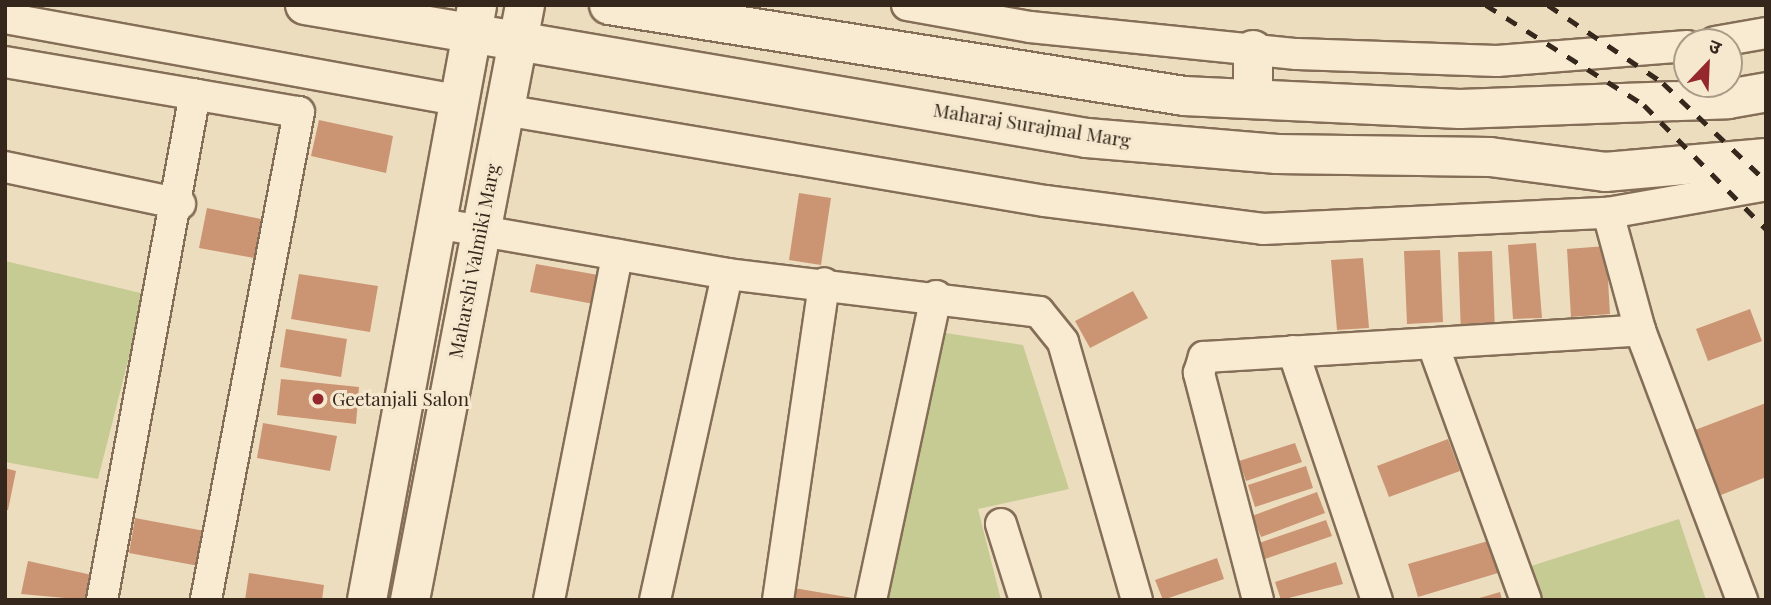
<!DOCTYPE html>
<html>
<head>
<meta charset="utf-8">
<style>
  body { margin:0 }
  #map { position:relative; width:1771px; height:605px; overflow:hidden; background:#edddbf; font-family:"Playfair Display","Noto Sans Devanagari",serif }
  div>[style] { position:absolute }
  .green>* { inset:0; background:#c6cb93 }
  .building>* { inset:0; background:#cb9574 }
  .roads { filter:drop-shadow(2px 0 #856e57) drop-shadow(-2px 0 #856e57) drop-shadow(0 2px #856e57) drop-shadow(0 -2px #856e57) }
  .street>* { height:30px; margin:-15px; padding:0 15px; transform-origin:15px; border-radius:15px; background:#f8ebd1 }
  .secondary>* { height:38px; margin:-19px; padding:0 19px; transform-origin:19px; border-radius:19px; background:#f8ebd1 }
  .rail>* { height:5px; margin-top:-2.5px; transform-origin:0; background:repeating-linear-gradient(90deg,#35271c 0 12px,transparent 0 24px) }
  .dots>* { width:19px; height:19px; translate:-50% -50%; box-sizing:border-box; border:4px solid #f5e8ce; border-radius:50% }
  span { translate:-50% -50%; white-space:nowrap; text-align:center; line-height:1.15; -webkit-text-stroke:6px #f5e8ce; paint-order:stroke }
  .street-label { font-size:19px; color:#35271c }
  .poi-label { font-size:19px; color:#35271c }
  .left { translate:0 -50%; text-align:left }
  .frame { position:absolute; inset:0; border:7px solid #35271c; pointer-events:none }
  .north { position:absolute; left:1673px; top:28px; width:70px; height:70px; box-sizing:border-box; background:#f5e8ce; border:2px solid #a89b87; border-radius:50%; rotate:23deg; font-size:19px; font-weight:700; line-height:28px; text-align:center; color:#35271c }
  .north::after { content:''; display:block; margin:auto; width:24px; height:32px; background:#94282d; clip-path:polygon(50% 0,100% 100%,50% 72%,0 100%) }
</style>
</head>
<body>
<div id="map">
  <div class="green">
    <div style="clip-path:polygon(5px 261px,145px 294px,98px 479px,5px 462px)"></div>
    <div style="clip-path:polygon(933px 331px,1023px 345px,1069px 489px,978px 509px,1001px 600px,883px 600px)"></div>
    <div style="clip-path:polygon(1679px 519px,1706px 600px,1533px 600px,1522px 569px)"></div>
  </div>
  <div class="building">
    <div style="clip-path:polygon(319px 120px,393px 136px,386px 173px,311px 156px)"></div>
    <div style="clip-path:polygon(799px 193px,831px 198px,821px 265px,789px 260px)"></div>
    <div style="clip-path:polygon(207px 208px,261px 219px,254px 258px,199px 248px)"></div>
    <div style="clip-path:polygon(1536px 243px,1542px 318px,1513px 319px,1508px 245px)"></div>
    <div style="clip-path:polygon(1606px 246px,1610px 314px,1571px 317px,1567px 249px)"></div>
    <div style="clip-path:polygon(1440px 250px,1443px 322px,1407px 324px,1404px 251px)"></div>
    <div style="clip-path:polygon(1492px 251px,1495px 332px,1461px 333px,1458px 252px)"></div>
    <div style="clip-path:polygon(1363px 258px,1369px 328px,1337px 330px,1331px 260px)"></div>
    <div style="clip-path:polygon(536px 264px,604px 276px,599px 305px,530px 292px)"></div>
    <div style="clip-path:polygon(299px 274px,378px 286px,370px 332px,291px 319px)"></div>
    <div style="clip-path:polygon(1133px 291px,1148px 318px,1090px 348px,1075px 321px)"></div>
    <div style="clip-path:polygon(1750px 309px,1762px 341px,1708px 361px,1696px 329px)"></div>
    <div style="clip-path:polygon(286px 329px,347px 339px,341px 377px,280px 367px)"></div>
    <div style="clip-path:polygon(281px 379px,359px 387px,356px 424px,277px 415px)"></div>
    <div style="clip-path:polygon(1766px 403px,1766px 477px,1721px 495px,1695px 430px)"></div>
    <div style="clip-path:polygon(263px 423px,337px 436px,330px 471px,257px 458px)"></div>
    <div style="clip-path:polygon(1448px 439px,1460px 471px,1389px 497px,1377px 466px)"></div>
    <div style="clip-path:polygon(1295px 443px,1302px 462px,1246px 481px,1239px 461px)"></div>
    <div style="clip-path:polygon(1306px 466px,1313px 488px,1255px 507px,1248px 485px)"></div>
    <div style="clip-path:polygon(5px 468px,16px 471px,8px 510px,5px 510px)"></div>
    <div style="clip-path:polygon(1317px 492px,1325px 513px,1261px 537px,1252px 516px)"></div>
    <div style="clip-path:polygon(135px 518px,210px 532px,204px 567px,129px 553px)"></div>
    <div style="clip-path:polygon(1326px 520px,1332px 536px,1265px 559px,1259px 543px)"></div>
    <div style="clip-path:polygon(1488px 541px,1498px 573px,1418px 597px,1408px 564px)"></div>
    <div style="clip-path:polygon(1217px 558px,1224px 579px,1163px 600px,1155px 580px)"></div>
    <div style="clip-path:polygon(28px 561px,92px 575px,87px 600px,21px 594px)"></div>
    <div style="clip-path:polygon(1336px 562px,1343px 584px,1281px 600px,1275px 582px)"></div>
    <div style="clip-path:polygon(249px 573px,324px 585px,322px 600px,245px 600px)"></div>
    <div style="clip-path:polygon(788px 587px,853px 598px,853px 600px,786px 600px)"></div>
    <div style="clip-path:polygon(1500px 592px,1502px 600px,1476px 600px,1476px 599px)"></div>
  </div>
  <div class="roads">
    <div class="street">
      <div style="left:907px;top:5px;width:125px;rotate:10.1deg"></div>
      <div style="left:1030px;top:27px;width:268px;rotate:5.8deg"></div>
      <div style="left:1297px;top:54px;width:200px;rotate:2deg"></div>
      <div style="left:1497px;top:61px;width:191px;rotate:-4.5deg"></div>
      <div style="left:5px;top:18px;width:459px;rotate:10.3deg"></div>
      <div style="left:1715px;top:42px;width:52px;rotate:-10deg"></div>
      <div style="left:5px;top:62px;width:298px;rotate:9.7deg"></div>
      <div style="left:299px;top:112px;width:497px;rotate:100.8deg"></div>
      <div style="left:504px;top:110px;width:549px;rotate:9.55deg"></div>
      <div style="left:1045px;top:201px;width:220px;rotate:7.3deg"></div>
      <div style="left:1263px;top:229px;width:345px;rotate:-2.7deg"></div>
      <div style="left:1608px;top:213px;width:160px;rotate:-10deg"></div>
      <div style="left:5px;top:167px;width:179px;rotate:11.9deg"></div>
      <div style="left:1608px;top:213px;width:121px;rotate:74.7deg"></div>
      <div style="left:1640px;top:330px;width:289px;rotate:69.3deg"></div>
      <div style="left:436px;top:223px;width:295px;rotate:9.9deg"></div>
      <div style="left:727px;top:274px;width:314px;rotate:6.9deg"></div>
      <div style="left:1039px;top:312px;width:38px;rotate:51deg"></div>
      <div style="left:1063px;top:342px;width:268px;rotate:74deg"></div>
      <div style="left:1433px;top:345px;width:271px;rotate:70deg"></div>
      <div style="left:1293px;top:351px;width:263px;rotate:71.4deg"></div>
      <div style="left:1001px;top:524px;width:80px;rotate:72.5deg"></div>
      <div style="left:102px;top:600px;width:514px;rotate:-79.59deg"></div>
      <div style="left:549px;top:600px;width:352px;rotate:-78.8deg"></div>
      <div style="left:655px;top:600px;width:334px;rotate:-77.5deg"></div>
      <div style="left:778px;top:600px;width:320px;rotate:-81.7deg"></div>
      <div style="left:871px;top:600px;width:311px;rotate:-77.9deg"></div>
      <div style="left:1258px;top:600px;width:235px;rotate:-104.6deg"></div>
      <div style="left:1199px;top:373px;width:17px;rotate:-73deg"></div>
      <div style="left:1204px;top:357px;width:437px;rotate:-3.5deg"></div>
    </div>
    <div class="secondary">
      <div style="left:305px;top:5px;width:793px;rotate:9.65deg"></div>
      <div style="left:1087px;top:138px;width:191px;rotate:4.8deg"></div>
      <div style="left:1277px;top:154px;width:213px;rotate:0.8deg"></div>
      <div style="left:1490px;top:157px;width:116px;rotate:7.4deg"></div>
      <div style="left:1605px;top:172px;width:162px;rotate:-5deg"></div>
      <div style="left:609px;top:5px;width:582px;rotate:8.99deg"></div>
      <div style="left:1184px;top:96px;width:276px;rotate:2.7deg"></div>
      <div style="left:1460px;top:109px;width:268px;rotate:-2.1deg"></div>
      <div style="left:1728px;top:99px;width:39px;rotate:-10deg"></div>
      <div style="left:1253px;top:99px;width:49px;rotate:-90deg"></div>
      <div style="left:367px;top:600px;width:604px;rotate:-79.51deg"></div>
      <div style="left:410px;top:600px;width:606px;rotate:-79.06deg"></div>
    </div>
  </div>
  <div class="rail">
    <div style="left:1486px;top:5px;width:187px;rotate:32.3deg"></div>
    <div style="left:1644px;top:105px;width:174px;rotate:45.5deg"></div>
    <div style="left:1548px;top:5px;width:139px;rotate:34.1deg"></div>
    <div style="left:1663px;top:83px;width:142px;rotate:43.6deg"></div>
  </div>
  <div class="dots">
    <div style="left:318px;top:399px;background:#94282d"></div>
  </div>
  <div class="street-label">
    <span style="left:1032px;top:125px;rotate:9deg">Maharaj Surajmal Marg</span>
    <span style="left:474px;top:261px;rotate:-79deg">Maharshi Valmiki Marg</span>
  </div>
  <div class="poi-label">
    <span class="left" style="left:332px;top:399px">Geetanjali Salon</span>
  </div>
  <div class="frame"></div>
  <div class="north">उ</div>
</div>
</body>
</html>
